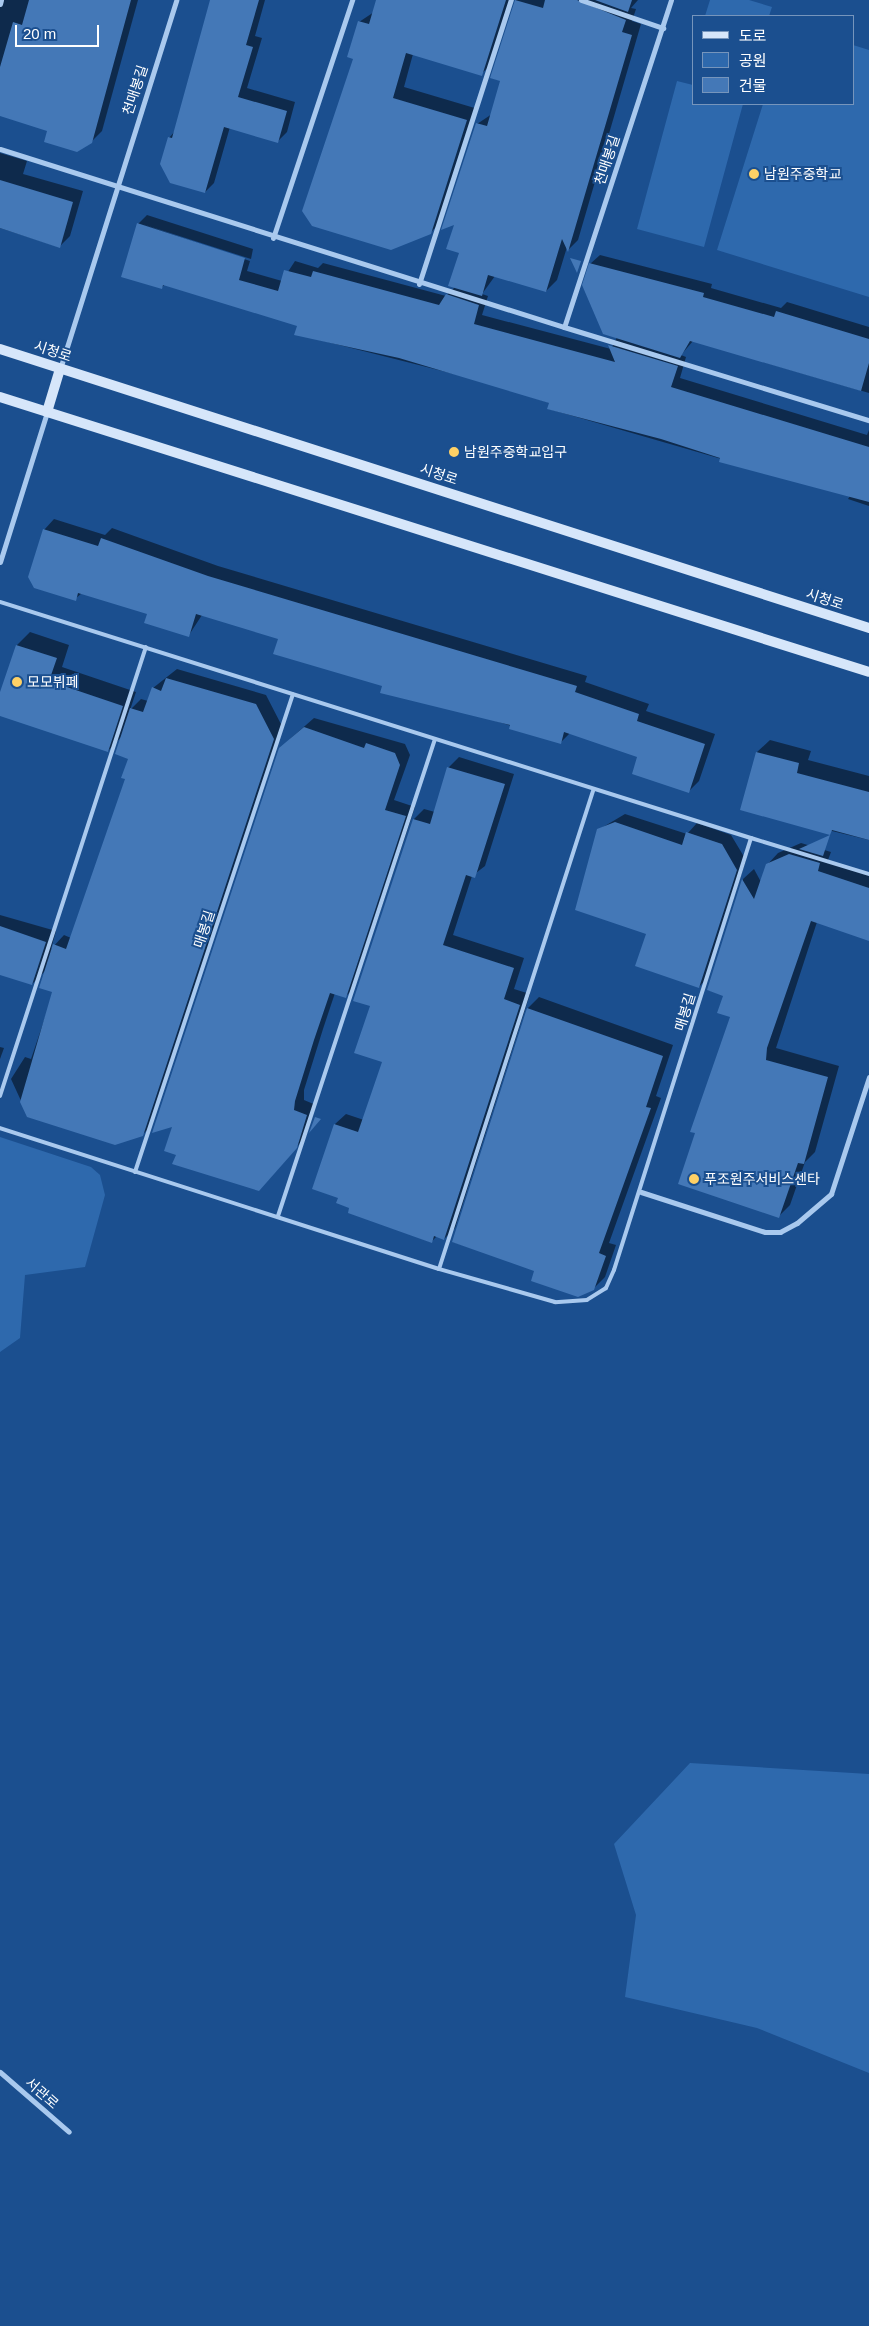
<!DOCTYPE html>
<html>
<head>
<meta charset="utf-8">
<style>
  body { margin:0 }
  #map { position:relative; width:869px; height:2326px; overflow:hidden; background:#1b4f8f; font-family:Arial,"Noto Sans KR",sans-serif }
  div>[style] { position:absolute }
  .green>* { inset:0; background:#2e69ad }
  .shadow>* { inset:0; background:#0007 }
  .building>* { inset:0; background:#4478b7 }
  .lane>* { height:4px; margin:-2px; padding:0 2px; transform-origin:2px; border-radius:2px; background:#a9c9ee }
  .street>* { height:5px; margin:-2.5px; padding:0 2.5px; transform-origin:2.5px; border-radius:2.5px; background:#a9c9ee }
  .secondary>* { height:10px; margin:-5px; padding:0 5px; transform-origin:5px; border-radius:5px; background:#d6e6fa }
  .dots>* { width:14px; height:14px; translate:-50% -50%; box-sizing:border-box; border:2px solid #1b4f8f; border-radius:50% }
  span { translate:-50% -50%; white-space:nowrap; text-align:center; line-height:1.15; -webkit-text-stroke:4px #1b4f8f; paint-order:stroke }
  .street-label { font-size:14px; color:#fff }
  .poi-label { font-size:14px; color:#fff }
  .left { translate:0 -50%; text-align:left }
  .legend { position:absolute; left:692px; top:15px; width:162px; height:90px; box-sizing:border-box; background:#1b4f8f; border:1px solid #7695bc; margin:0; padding:6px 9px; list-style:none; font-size:15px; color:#fff }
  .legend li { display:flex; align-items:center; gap:10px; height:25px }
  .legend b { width:25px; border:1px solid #7695bc }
  .scale { position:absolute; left:15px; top:25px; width:84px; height:22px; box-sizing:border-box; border:2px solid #fff; border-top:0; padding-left:6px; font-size:15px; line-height:18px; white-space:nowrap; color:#fff; -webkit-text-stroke:4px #1b4f8f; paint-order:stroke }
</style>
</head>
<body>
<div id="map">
  <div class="green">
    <div style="clip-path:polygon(710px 0,749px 0,772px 7px,769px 16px,705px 16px)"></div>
    <div style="clip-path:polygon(853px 45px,869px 50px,869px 297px,717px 250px,763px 104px,853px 104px)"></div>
    <div style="clip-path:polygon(677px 81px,693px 85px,693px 104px,743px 104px,704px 247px,637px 229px)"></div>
    <div style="clip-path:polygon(0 1137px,91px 1167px,100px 1175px,105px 1195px,85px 1267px,25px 1275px,20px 1338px,0 1352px)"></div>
    <div style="clip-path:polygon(690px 1763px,869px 1774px,869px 2073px,757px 2028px,625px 1997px,636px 1915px,614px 1844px)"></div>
  </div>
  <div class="shadow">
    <div style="clip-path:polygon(0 0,138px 0,102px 131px,91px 142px,0 115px)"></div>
    <div style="clip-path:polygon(211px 0,265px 0,255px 36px,262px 38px,247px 88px,295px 102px,287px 132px,278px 141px,230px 127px,214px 183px,205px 192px,169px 138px,175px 131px)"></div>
    <div style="clip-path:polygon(377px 0,513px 0,493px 63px,481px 74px,413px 54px,404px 87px,478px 109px,441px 222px,430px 233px,354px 58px,359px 22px,374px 12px)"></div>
    <div style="clip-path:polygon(516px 0,638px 0,631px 8px,636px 9px,632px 21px,641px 24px,578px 240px,568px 250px,567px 247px,557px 280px,546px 291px,495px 276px,482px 294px,488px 296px,482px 315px,611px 349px,617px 337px,590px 264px,600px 255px,712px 284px,711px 288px,781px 308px,787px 302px,869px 327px,869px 393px,693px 341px,681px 355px,686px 357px,680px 378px,867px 435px,869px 430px,869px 506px,848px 499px,850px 496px,549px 409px,550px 403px,478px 380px,296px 334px,298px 325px,165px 284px,162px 287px,138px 224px,147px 215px,253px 249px,251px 259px,142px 224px,250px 261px,247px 271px,282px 281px,295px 261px,318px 268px,323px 263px,446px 296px,455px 287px,460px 252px,456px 223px,477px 124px,492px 114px,502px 81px,492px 78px)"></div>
    <div style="clip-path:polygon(0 153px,27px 161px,23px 174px,83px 191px,70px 236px,59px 247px,0 228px)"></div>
    <div style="clip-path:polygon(54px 519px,105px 535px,112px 528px,218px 566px,587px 676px,585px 682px,649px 704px,646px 711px,715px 734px,699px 781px,689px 791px,639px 756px,570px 733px,561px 742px,384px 685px,280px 638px,202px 615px,189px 635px,149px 613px,82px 593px,75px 599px,44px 530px)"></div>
    <div style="clip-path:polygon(30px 632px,69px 645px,62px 667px,136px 692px,130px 710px,141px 699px,148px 701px,153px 688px,177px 669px,266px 695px,283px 728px,152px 1125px,142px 1135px,28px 1116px,11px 1079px,25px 1057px,31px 1059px,54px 991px,47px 969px,32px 984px,0 973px,0 915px,56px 931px,51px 949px,64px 935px,71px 938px,127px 778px,130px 758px,122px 736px,108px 751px,0 715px,0 696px,17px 645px)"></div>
    <div style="clip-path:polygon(314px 718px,405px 744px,410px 755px,394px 800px,415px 807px,355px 987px,345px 997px,335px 993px,323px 1029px,304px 1090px,304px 1100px,316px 1105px,306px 1136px,269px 1179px,290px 739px)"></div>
    <div style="clip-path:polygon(770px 740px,811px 751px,808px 760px,869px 776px,869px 840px,742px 809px,757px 752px)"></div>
    <div style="clip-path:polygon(459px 757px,514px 774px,485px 866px,472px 876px,453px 935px,524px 958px,514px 989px,530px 994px,455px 1228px,444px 1239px,437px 1236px,431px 1242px,349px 1212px,351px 1207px,339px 1197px,313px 1188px,335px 1124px,346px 1114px,364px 1120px,384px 1061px,372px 1005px,414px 819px,424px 809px,435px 812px,448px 768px)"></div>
    <div style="clip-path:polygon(625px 814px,687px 834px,697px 823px,731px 835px,746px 860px,708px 977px,699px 987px,648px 933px,598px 830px)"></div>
    <div style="clip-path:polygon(801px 843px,831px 852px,828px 860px,869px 874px,869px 939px,817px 922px,776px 1048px,839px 1066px,815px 1152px,805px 1162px,790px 1205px,779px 1216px,732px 1017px,724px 995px,708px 990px,743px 879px,754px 869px,761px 882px,767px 865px,778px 853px)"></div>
    <div style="clip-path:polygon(539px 997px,673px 1045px,656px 1096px,661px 1098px,609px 1243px,616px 1245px,605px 1277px,594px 1288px,453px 1242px,528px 1008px)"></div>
    <div style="clip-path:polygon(0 1047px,4px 1048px,0 1059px)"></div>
  </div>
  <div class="building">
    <div style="clip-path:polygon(29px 0,131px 0,92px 143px,77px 152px,44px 142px,47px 131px,0 116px,0 67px,13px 22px,22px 25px)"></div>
    <div style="clip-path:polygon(210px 0,259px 0,246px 45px,253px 47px,238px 97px,287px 111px,278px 143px,224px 127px,205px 193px,170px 183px,160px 164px,168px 137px,172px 138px)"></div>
    <div style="clip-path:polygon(376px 0,506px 0,482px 76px,406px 53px,393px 98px,467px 120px,431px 234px,391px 250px,312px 226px,302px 211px,353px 59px,347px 57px,358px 21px,369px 24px)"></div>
    <div style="clip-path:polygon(515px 0,543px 8px,545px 0,577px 0,626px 20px,622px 32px,632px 35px,568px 252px,562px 239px,546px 292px,488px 275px,482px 296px,448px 286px,459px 253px,446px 249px,454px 225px,441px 230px,476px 123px,487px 126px,500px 81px,490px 78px)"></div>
    <div style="clip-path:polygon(595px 0,632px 0,628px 12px)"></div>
    <div style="clip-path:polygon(0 180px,73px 202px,60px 248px,0 228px)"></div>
    <div style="clip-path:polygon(137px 223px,245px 258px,239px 280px,278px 291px,284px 270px,311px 277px,313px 271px,439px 305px,446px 294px,479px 305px,474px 324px,615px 362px,608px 345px,678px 366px,671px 387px,869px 447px,869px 502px,719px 462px,720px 458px,661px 439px,547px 409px,549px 403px,399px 358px,294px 335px,297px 326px,163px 285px,162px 289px,121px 277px)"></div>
    <div style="clip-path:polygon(570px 258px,581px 261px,577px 273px)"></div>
    <div style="clip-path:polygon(589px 263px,704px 293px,703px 297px,774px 317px,776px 311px,869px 339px,869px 363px,861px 391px,690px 341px,680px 358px,603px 334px,582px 285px)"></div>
    <div style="clip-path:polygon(43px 529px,98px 546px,101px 538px,208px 576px,577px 686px,575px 692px,639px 714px,637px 721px,705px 744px,689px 793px,632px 774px,637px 757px,564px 732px,561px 744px,509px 729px,510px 725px,380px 693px,382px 686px,273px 654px,278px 639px,196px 614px,189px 637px,144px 623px,147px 614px,78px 593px,76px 601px,34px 588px,28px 577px)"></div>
    <div style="clip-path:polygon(16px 645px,57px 658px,49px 681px,123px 706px,108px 752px,0 716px,0 692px)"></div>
    <div style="clip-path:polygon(166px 678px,256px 704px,274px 739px,143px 1136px,115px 1145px,27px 1117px,20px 1102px,52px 992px,39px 988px,53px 944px,66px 949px,125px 779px,121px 778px,128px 759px,115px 754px,130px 708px,143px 712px,152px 687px,161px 691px)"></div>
    <div style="clip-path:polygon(304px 727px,364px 748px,366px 743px,395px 753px,400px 765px,385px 810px,406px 816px,346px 998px,330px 993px,314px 1040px,295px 1101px,294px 1110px,307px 1115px,297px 1148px,259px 1191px,172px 1164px,176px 1155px,164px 1151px,172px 1127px,152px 1133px,279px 748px)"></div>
    <div style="clip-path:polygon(756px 752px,799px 763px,797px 773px,869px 792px,869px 840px,832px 830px,830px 835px,740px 810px)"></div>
    <div style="clip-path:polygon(447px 767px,505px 784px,475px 878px,466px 875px,443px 945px,514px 968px,504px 999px,520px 1005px,444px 1240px,434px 1236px,432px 1243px,348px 1213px,349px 1208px,336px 1203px,338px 1198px,312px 1189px,334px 1124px,358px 1132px,382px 1062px,354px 1053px,370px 1006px,353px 1001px,413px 819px,430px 824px)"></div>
    <div style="clip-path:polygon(615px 822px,682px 845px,686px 832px,722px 844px,737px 870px,699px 988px,635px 966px,646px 934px,575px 910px,597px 829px)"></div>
    <div style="clip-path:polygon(830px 835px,823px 856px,799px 849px)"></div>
    <div style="clip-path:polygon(789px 854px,820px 863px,818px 871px,869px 888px,869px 941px,811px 921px,767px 1048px,766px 1060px,828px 1077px,804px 1164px,798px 1163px,779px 1218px,678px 1184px,695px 1133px,690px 1132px,730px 1017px,717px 1013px,723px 996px,707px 990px,742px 879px,754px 899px,766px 864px)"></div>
    <div style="clip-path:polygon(0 926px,46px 942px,32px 985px,0 975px)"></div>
    <div style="clip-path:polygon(527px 1008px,663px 1056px,646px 1107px,651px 1108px,599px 1253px,606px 1256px,594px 1290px,578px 1297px,531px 1281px,534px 1271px,452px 1242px)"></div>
    <div style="clip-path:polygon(315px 1117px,321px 1119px,309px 1133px)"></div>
  </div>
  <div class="lane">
    <div style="left:0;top:602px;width:787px;rotate:17.45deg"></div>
    <div style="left:751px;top:838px;width:453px;rotate:107.6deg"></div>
    <div style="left:614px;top:1270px;width:20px;rotate:114deg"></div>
    <div style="left:606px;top:1288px;width:22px;rotate:148deg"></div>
    <div style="left:587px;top:1300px;width:32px;rotate:176deg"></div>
    <div style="left:555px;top:1302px;width:121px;rotate:-164.1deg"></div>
    <div style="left:439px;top:1269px;width:461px;rotate:-162.2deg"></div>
    <div style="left:751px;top:838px;width:123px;rotate:17deg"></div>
    <div style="left:0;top:1096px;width:472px;rotate:-72deg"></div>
    <div style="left:135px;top:1172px;width:503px;rotate:-71.71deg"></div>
    <div style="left:278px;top:1216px;width:502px;rotate:-71.78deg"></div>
    <div style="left:439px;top:1269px;width:502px;rotate:-72.14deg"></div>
  </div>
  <div class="street">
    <div style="left:581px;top:0;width:87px;rotate:18.9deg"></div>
    <div style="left:671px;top:0;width:344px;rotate:108.1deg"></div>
    <div style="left:564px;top:327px;width:319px;rotate:17deg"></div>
    <div style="left:0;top:4px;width:4px;rotate:-76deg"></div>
    <div style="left:0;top:149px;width:591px;rotate:17.52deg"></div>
    <div style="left:273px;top:238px;width:251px;rotate:-71.6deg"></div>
    <div style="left:419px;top:284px;width:299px;rotate:-72.1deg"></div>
    <div style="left:60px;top:369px;width:387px;rotate:-72.5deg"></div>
    <div style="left:0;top:562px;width:157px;rotate:-72.6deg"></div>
    <div style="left:641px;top:1192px;width:130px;rotate:17.9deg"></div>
    <div style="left:765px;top:1232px;width:15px"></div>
    <div style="left:780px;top:1232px;width:19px;rotate:-28deg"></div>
    <div style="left:797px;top:1223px;width:45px;rotate:-40.5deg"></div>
    <div style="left:831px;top:1194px;width:123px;rotate:-72deg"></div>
    <div style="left:0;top:2072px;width:91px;rotate:41deg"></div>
  </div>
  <div class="secondary">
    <div style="left:0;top:349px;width:913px;rotate:17.8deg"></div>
    <div style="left:0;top:397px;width:911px;rotate:17.56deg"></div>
    <div style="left:47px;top:412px;width:45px;rotate:-73.2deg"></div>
  </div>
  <div class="dots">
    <div style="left:754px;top:174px;background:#ffd166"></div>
    <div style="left:454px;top:452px;background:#ffd166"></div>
    <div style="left:17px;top:682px;background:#ffd166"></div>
    <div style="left:694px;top:1179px;background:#ffd166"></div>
  </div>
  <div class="street-label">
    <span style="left:135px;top:90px;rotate:-72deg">천매봉길</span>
    <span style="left:607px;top:160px;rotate:-72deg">천매봉길</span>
    <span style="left:53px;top:351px;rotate:18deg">시청로</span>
    <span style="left:439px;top:474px;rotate:18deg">시청로</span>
    <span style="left:825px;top:599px;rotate:18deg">시청로</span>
    <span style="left:204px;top:929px;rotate:-72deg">매봉길</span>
    <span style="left:685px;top:1012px;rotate:-73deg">매봉길</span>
    <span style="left:42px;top:2093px;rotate:41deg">서관로</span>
  </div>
  <div class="poi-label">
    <span class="left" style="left:764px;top:174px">남원주중학교</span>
    <span class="left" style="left:464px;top:452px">남원주중학교입구</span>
    <span class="left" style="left:27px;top:682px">모모뷔페</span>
    <span class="left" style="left:704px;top:1179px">푸조원주서비스센타</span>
  </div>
  <ul class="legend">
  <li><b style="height:6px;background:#d6e6fa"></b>도로</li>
  <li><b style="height:14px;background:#2e69ad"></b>공원</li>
  <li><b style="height:14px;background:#4478b7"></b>건물</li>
  </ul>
  <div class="scale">20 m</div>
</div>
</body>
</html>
